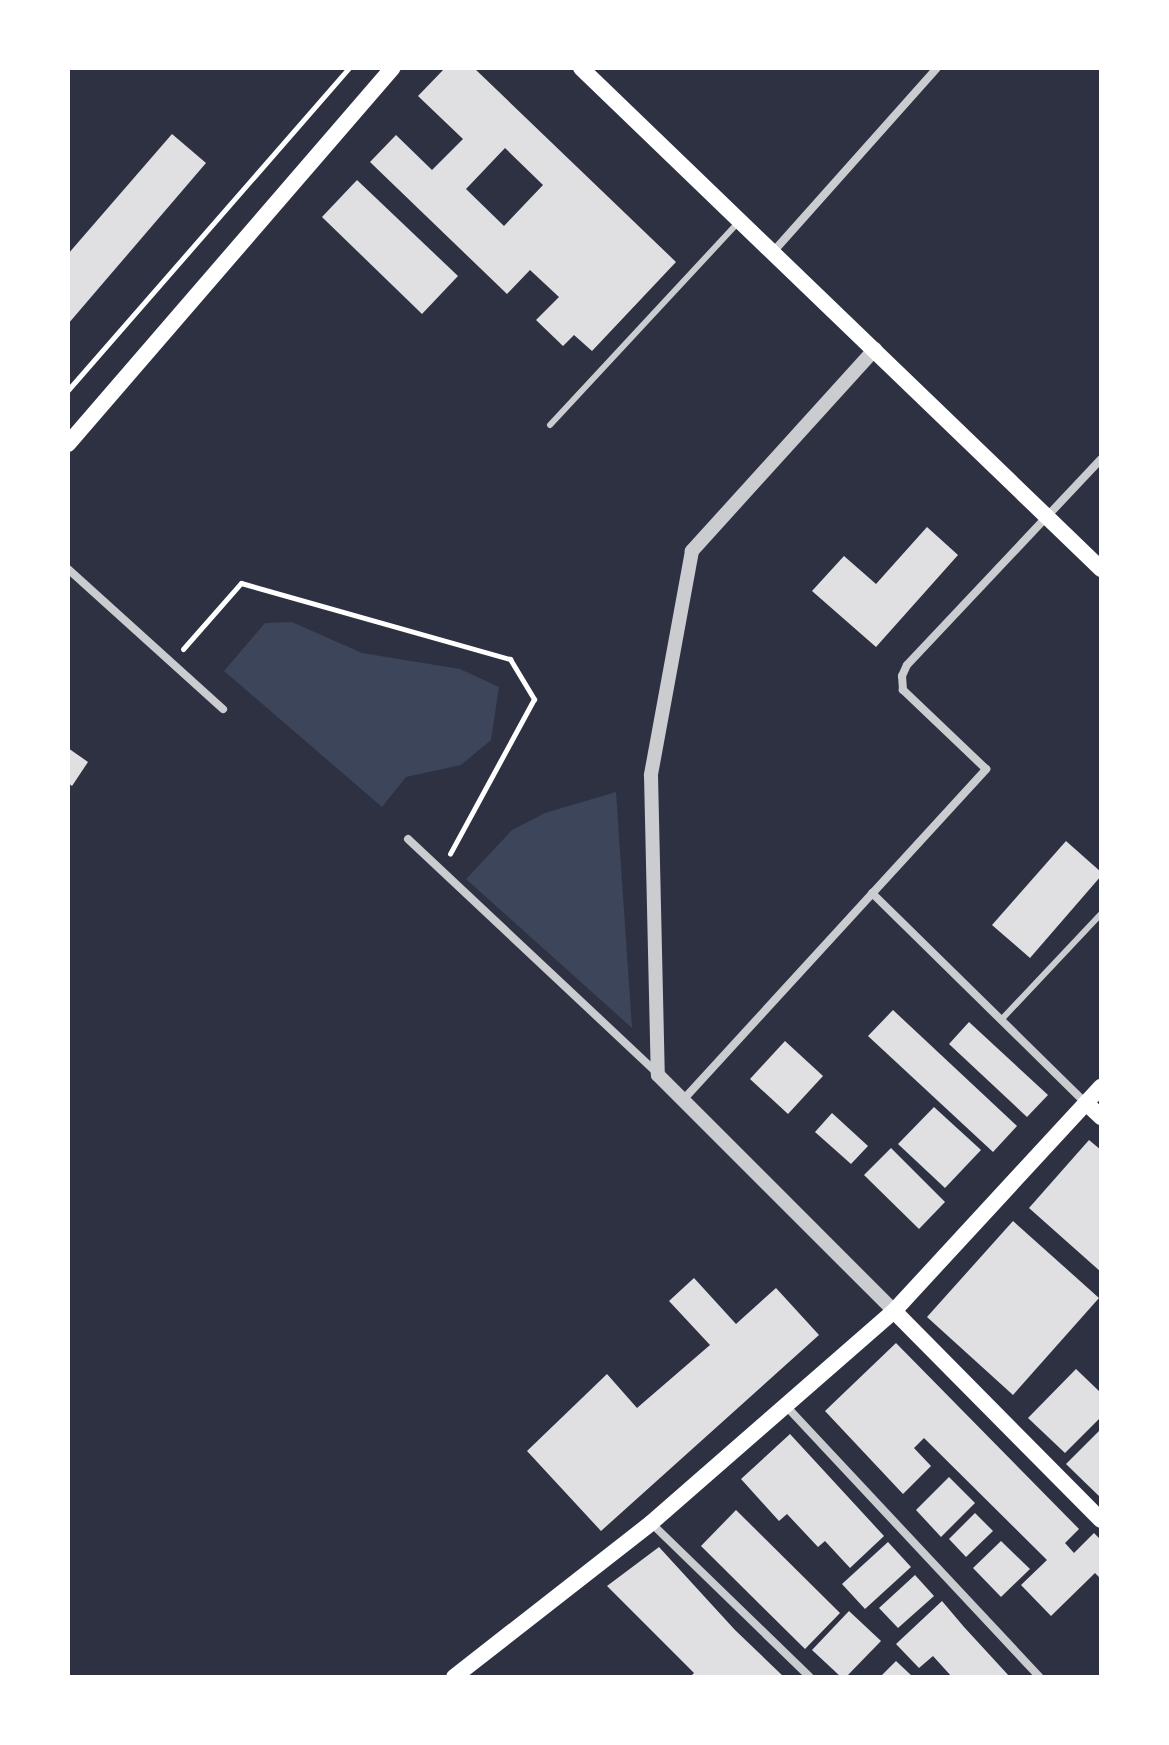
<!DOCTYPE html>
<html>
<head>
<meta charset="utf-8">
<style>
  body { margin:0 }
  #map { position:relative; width:1169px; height:1745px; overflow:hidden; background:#2d3142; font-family:"PT Sans Narrow",sans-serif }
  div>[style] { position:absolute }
  .green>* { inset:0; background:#3c4559 }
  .building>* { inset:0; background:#e0e0e3 }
  .path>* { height:5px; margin:-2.5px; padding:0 2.5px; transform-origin:2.5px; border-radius:2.5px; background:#fff }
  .service>* { height:6px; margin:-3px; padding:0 3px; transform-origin:3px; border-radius:3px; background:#caccd0 }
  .minor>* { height:8px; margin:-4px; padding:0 4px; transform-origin:4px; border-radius:4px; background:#caccd0 }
  .tertiary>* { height:14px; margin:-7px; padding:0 7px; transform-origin:7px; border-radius:7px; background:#caccd0 }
  .secondary>* { height:16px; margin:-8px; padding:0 8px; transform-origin:8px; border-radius:8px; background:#fff }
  span { translate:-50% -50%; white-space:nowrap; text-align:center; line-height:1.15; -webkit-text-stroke:7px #fff; paint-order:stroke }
  .frame { position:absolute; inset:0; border:70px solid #fff; pointer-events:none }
</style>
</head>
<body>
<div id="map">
  <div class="green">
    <div style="clip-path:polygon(292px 622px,362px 653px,460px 669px,499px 687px,491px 740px,461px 765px,406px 777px,382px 807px,224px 671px,265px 623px)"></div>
    <div style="clip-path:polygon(616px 792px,632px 1028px,466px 879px,512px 830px,545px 813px)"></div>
  </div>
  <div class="building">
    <div style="clip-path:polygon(evenodd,445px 68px,474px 68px,676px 262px,592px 351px,574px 335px,563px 346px,536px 320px,559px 297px,530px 270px,507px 294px,370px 162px,396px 135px,432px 170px,463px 139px,418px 96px,445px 68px,505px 148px,543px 185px,504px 226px,466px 189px,505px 148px)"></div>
    <div style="clip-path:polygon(172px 134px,206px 163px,68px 324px,68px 254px)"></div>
    <div style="clip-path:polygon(357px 180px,458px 276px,422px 314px,322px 217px)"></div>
    <div style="clip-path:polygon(927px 527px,958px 555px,876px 647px,812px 591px,844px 556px,876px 584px)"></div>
    <div style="clip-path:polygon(68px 748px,88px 762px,72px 786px,68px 783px)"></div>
    <div style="clip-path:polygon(1066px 841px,1101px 872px,1101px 876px,1030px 958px,992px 925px)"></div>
    <div style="clip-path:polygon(893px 1010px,1017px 1126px,993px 1152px,868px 1036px)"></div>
    <div style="clip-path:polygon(969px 1022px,1048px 1095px,1027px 1117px,949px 1044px)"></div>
    <div style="clip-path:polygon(785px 1041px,823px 1076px,788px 1114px,750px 1079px)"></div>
    <div style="clip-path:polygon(934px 1107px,981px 1150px,945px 1188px,898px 1144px)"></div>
    <div style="clip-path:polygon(832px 1113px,868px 1146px,851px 1164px,815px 1132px)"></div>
    <div style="clip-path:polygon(1089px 1140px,1101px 1150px,1101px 1272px,1029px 1208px)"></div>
    <div style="clip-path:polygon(891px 1148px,945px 1202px,919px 1229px,864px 1175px)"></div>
    <div style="clip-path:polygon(1013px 1221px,1099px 1298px,1013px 1395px,927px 1317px)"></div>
    <div style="clip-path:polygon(694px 1278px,736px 1324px,776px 1288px,819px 1335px,601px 1531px,527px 1451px,607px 1374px,637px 1408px,710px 1345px,669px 1301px)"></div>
    <div style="clip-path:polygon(896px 1343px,1079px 1529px,1065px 1543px,1074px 1553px,1094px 1533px,1101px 1540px,1101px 1579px,1095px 1573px,1051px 1616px,1021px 1585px,1047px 1560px,924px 1438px,914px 1448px,931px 1466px,903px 1494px,825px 1411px)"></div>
    <div style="clip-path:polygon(1076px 1369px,1101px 1393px,1101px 1417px,1065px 1453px,1028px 1418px)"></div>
    <div style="clip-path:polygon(1101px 1429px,1101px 1498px,1066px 1464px)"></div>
    <div style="clip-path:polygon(790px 1434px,884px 1536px,850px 1568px,825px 1541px,818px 1547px,787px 1514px,779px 1521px,741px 1479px)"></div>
    <div style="clip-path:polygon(949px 1477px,975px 1503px,941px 1537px,916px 1510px)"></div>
    <div style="clip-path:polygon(736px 1510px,840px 1613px,805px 1649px,701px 1546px)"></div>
    <div style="clip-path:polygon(975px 1513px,993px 1531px,966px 1557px,949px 1539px)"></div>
    <div style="clip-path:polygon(1001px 1541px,1030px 1569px,1001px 1597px,973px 1568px)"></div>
    <div style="clip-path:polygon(888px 1542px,911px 1567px,865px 1609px,842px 1584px)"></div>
    <div style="clip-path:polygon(659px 1547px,735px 1630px,784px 1677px,690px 1677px,694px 1673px,607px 1586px)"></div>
    <div style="clip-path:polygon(915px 1575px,934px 1596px,898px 1628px,879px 1608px)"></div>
    <div style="clip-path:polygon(942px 1601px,964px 1627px,1010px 1677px,952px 1677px,933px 1656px,919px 1668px,896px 1644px)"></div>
    <div style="clip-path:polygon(849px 1611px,881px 1641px,846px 1677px,841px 1677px,812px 1650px)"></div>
    <div style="clip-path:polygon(896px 1661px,913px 1677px,880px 1677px)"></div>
  </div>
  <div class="path">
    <div style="left:68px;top:390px;width:427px;rotate:-48.9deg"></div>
    <div style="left:183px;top:649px;width:88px;rotate:-48.7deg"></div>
    <div style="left:241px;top:583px;width:280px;rotate:15.8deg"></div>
    <div style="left:510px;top:659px;width:47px;rotate:59deg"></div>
    <div style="left:534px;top:699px;width:176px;rotate:118.5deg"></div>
  </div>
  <div class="service">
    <div style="left:550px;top:425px;width:276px;rotate:-47.1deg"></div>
    <div style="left:1001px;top:1020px;width:146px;rotate:-46.7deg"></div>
  </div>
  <div class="minor">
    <div style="left:773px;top:252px;width:246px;rotate:-48.3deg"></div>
    <div style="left:68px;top:569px;width:209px;rotate:42.1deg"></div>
    <div style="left:408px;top:839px;width:343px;rotate:43.2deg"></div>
    <div style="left:872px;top:893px;width:300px;rotate:44.5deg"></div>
    <div style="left:683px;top:1100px;width:449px;rotate:-47.5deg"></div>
    <div style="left:986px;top:769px;width:115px;rotate:-136.4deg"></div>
    <div style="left:903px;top:690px;width:14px;rotate:-94deg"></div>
    <div style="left:902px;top:676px;width:12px;rotate:-66deg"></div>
    <div style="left:907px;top:665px;width:283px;rotate:-46.7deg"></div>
    <div style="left:786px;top:1406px;width:371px;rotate:46.9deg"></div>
    <div style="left:651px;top:1523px;width:221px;rotate:44.1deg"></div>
  </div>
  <div class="tertiary">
    <div style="left:875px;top:349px;width:273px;rotate:132.2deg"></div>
    <div style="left:692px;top:551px;width:228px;rotate:100.4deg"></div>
    <div style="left:651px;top:775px;width:300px;rotate:88.7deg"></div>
    <div style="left:658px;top:1075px;width:334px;rotate:45deg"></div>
  </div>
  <div class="secondary">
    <div style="left:581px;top:68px;width:722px;rotate:43.93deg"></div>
    <div style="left:68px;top:444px;width:497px;rotate:-49.2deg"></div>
    <div style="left:1086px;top:1103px;width:21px;rotate:43deg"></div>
    <div style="left:894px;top:1311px;width:294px;rotate:45.3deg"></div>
    <div style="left:454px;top:1677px;width:250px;rotate:-38deg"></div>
    <div style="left:651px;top:1523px;width:322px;rotate:-41.1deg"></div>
    <div style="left:894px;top:1311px;width:305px;rotate:-47.3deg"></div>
  </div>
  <div class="frame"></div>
</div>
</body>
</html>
